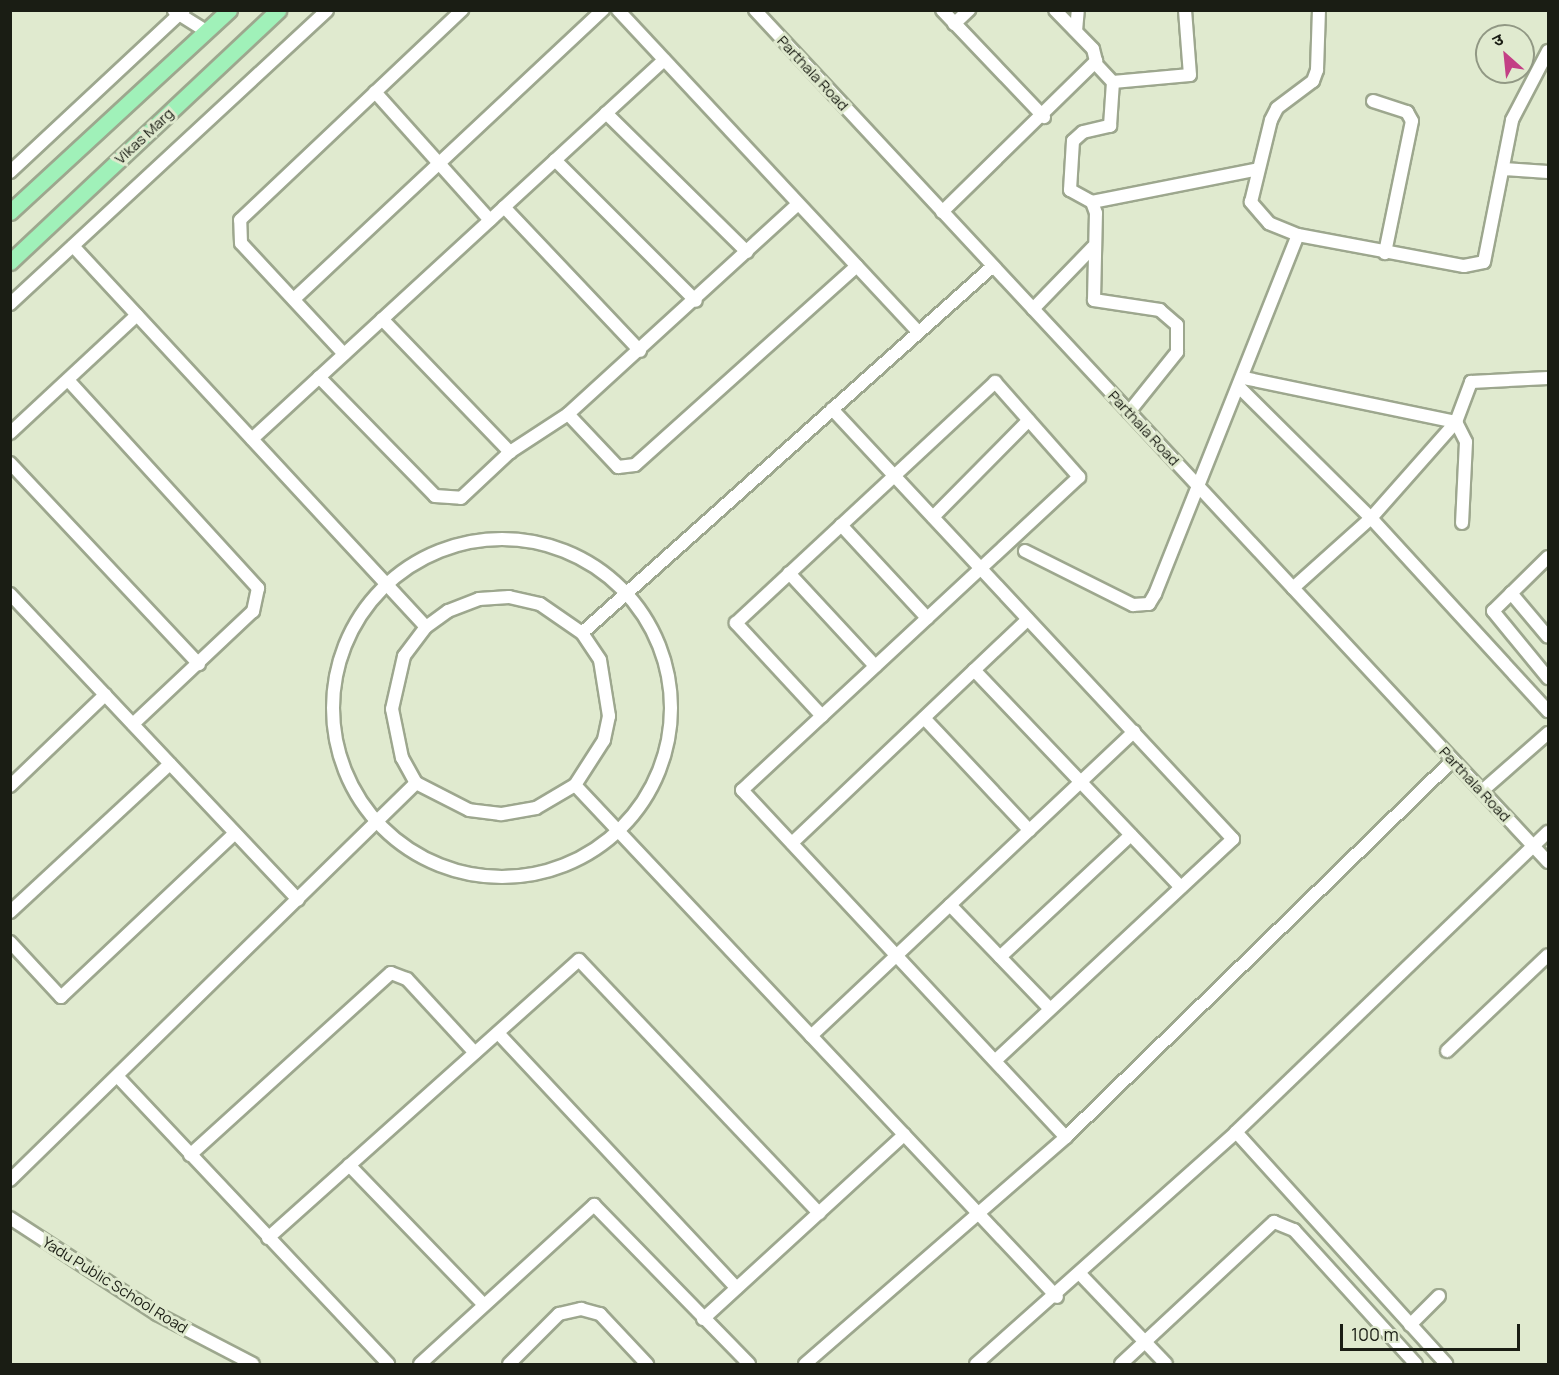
<!DOCTYPE html>
<html>
<head>
<meta charset="utf-8">
<style>
  body { margin:0 }
  #map { position:relative; width:1559px; height:1375px; overflow:hidden; background:#e0eacf; font-family:Manrope,"Noto Sans Devanagari",sans-serif }
  div>[style] { position:absolute }
  .roads { filter:drop-shadow(2px 0 #9da78e) drop-shadow(-2px 0 #9da78e) drop-shadow(0 2px #9da78e) drop-shadow(0 -2px #9da78e) }
  .minor>* { height:12px; margin:-6px; padding:0 6px; transform-origin:6px; border-radius:6px; background:#fff }
  .minor>.ring { margin:-6px; padding:0; box-sizing:content-box; background:none; border:12px solid #fff; border-radius:50% }
  .major>* { height:15px; margin:-7.5px; padding:0 7.5px; transform-origin:7.5px; border-radius:7.5px; background:#a0f1b9 }
  span { translate:-50% -50%; white-space:nowrap; text-align:center; line-height:1.15; -webkit-text-stroke:6px #e0eacf; paint-order:stroke }
  .street-label { font-size:15px; color:#1a1d14 }
  .frame { position:absolute; inset:0; border:12px solid #1a1d14; pointer-events:none }
  .north { position:absolute; left:1475px; top:24px; width:60px; height:60px; box-sizing:border-box; background:#e0eacf; border:2px solid #919884; border-radius:50%; rotate:333deg; font-size:16px; font-weight:700; line-height:24px; text-align:center; color:#1a1d14 }
  .north::after { content:''; display:block; margin:auto; width:21px; height:27px; background:#c33f85; clip-path:polygon(50% 0,100% 100%,50% 72%,0 100%) }
  .scale { position:absolute; left:1340px; top:1324px; width:180px; height:27px; box-sizing:border-box; border:3px solid #1a1d14; border-top:0; padding-left:8px; font-size:18px; line-height:21px; white-space:nowrap; color:#1a1d14; -webkit-text-stroke:4px #e0eacf; paint-order:stroke }
</style>
</head>
<body>
<div id="map">
  <div class="roads">
    <div class="minor">
      <div style="left:618px;top:10px;width:440px;rotate:47deg"></div>
      <div style="left:755px;top:10px;width:1164px;rotate:47.05deg"></div>
      <div style="left:942px;top:10px;width:148px;rotate:46.4deg"></div>
      <div style="left:174px;top:11px;width:38px;rotate:32deg"></div>
      <div style="left:954px;top:24px;width:21px;rotate:-43deg"></div>
      <div style="left:1076px;top:31px;width:21px;rotate:-85deg"></div>
      <div style="left:1095px;top:63px;width:26px;rotate:47deg"></div>
      <div style="left:375px;top:92px;width:172px;rotate:48.1deg"></div>
      <div style="left:1373px;top:101px;width:36px;rotate:18deg"></div>
      <div style="left:1407px;top:112px;width:10px;rotate:61deg"></div>
      <div style="left:1412px;top:121px;width:135px;rotate:101.6deg"></div>
      <div style="left:606px;top:113px;width:198px;rotate:44.6deg"></div>
      <div style="left:555px;top:160px;width:199px;rotate:45deg"></div>
      <div style="left:1504px;top:169px;width:44px;rotate:3.9deg"></div>
      <div style="left:10px;top:172px;width:238px;rotate:-43deg"></div>
      <div style="left:1092px;top:202px;width:169px;rotate:-11.2deg"></div>
      <div style="left:504px;top:207px;width:198px;rotate:46.6deg"></div>
      <div style="left:942px;top:212px;width:216px;rotate:-44.4deg"></div>
      <div style="left:1096px;top:61px;width:12px;rotate:-104deg"></div>
      <div style="left:1093px;top:49px;width:54px;rotate:-134.3deg"></div>
      <div style="left:1298px;top:235px;width:169px;rotate:10.6deg"></div>
      <div style="left:1464px;top:266px;width:20px;rotate:-11deg"></div>
      <div style="left:1484px;top:262px;width:145px;rotate:-78.8deg"></div>
      <div style="left:1512px;top:120px;width:78px;rotate:-62.4deg"></div>
      <div style="left:73px;top:246px;width:519px;rotate:47.18deg"></div>
      <div style="left:294px;top:299px;width:423px;rotate:-43.1deg"></div>
      <div style="left:10px;top:304px;width:432px;rotate:-42.8deg"></div>
      <div style="left:1033px;top:309px;width:86px;rotate:-45.9deg"></div>
      <div style="left:382px;top:319px;width:185px;rotate:46.1deg"></div>
      <div style="left:344px;top:354px;width:151px;rotate:-132.9deg"></div>
      <div style="left:241px;top:243px;width:23px;rotate:-92deg"></div>
      <div style="left:240px;top:220px;width:306px;rotate:-43.4deg"></div>
      <div style="left:319px;top:377px;width:166px;rotate:45.7deg"></div>
      <div style="left:435px;top:496px;width:26px;rotate:4deg"></div>
      <div style="left:461px;top:498px;width:67px;rotate:-43.2deg"></div>
      <div style="left:510px;top:452px;width:69px;rotate:-33.2deg"></div>
      <div style="left:568px;top:414px;width:311px;rotate:-42.4deg"></div>
      <div style="left:1244px;top:378px;width:217px;rotate:11.7deg"></div>
      <div style="left:1456px;top:422px;width:22px;rotate:63deg"></div>
      <div style="left:1466px;top:442px;width:81px;rotate:92.8deg"></div>
      <div style="left:68px;top:380px;width:282px;rotate:47.6deg"></div>
      <div style="left:258px;top:588px;width:24px;rotate:102deg"></div>
      <div style="left:253px;top:611px;width:165px;rotate:136.7deg"></div>
      <div style="left:1240px;top:388px;width:185px;rotate:44.8deg"></div>
      <div style="left:1371px;top:518px;width:262px;rotate:47.5deg"></div>
      <div style="left:832px;top:409px;width:588px;rotate:47deg"></div>
      <div style="left:1233px;top:839px;width:325px;rotate:137deg"></div>
      <div style="left:1129px;top:412px;width:77px;rotate:-51.3deg"></div>
      <div style="left:1177px;top:352px;width:27px;rotate:-90deg"></div>
      <div style="left:1177px;top:325px;width:23px;rotate:-139deg"></div>
      <div style="left:1160px;top:310px;width:67px;rotate:-171.4deg"></div>
      <div style="left:1094px;top:300px;width:87px;rotate:-88.7deg"></div>
      <div style="left:1096px;top:213px;width:12px;rotate:-110deg"></div>
      <div style="left:1092px;top:202px;width:25px;rotate:-151deg"></div>
      <div style="left:1070px;top:190px;width:49px;rotate:-86.5deg"></div>
      <div style="left:1073px;top:141px;width:13px;rotate:-42deg"></div>
      <div style="left:1083px;top:132px;width:28px;rotate:-13deg"></div>
      <div style="left:1110px;top:126px;width:44px;rotate:-86.1deg"></div>
      <div style="left:1113px;top:82px;width:77px;rotate:-5.2deg"></div>
      <div style="left:1190px;top:75px;width:65px;rotate:-94.4deg"></div>
      <div style="left:568px;top:414px;width:73px;rotate:46.7deg"></div>
      <div style="left:618px;top:467px;width:17px;rotate:-7deg"></div>
      <div style="left:635px;top:465px;width:298px;rotate:-41.9deg"></div>
      <div style="left:10px;top:433px;width:173px;rotate:-42.9deg"></div>
      <div style="left:252px;top:439px;width:560px;rotate:-42.61deg"></div>
      <div style="left:10px;top:463px;width:276px;rotate:46.8deg"></div>
      <div style="left:933px;top:517px;width:136px;rotate:-45.3deg"></div>
      <div style="left:841px;top:525px;width:127px;rotate:47.2deg"></div>
      <div class="ring" style="left:333px;top:539px;width:326px;height:326px"></div>
      <div style="left:1025px;top:551px;width:121px;rotate:26.6deg"></div>
      <div style="left:1133px;top:605px;width:16px;rotate:-4deg"></div>
      <div style="left:1149px;top:604px;width:12px;rotate:-59deg"></div>
      <div style="left:1155px;top:594px;width:386px;rotate:-68.3deg"></div>
      <div style="left:1298px;top:235px;width:31px;rotate:-158deg"></div>
      <div style="left:1269px;top:223px;width:28px;rotate:-131deg"></div>
      <div style="left:1251px;top:202px;width:84px;rotate:-76.3deg"></div>
      <div style="left:1271px;top:120px;width:13px;rotate:-63deg"></div>
      <div style="left:1277px;top:108px;width:45px;rotate:-36.9deg"></div>
      <div style="left:1313px;top:81px;width:12px;rotate:-70deg"></div>
      <div style="left:1317px;top:70px;width:60px;rotate:-88.1deg"></div>
      <div style="left:1548px;top:557px;width:77px;rotate:135.5deg"></div>
      <div style="left:1493px;top:611px;width:87px;rotate:50.6deg"></div>
      <div style="left:789px;top:573px;width:127px;rotate:47.2deg"></div>
      <div style="left:1293px;top:588px;width:105px;rotate:-41.9deg"></div>
      <div style="left:1371px;top:518px;width:128px;rotate:-48.5deg"></div>
      <div style="left:1456px;top:422px;width:43px;rotate:-69.4deg"></div>
      <div style="left:1471px;top:382px;width:77px;rotate:-3deg"></div>
      <div style="left:1511px;top:593px;width:57px;rotate:49.9deg"></div>
      <div style="left:10px;top:594px;width:420px;rotate:46.7deg"></div>
      <div style="left:509px;top:597px;width:32px;rotate:13deg"></div>
      <div style="left:540px;top:604px;width:51px;rotate:34.6deg"></div>
      <div style="left:582px;top:633px;width:32px;rotate:56deg"></div>
      <div style="left:600px;top:660px;width:57px;rotate:80.9deg"></div>
      <div style="left:609px;top:716px;width:25px;rotate:102deg"></div>
      <div style="left:604px;top:740px;width:54px;rotate:122.8deg"></div>
      <div style="left:575px;top:785px;width:45px;rotate:149.5deg"></div>
      <div style="left:536px;top:808px;width:36px;rotate:170deg"></div>
      <div style="left:501px;top:814px;width:32px;rotate:-173deg"></div>
      <div style="left:469px;top:810px;width:59px;rotate:-153deg"></div>
      <div style="left:416px;top:783px;width:29px;rotate:-119deg"></div>
      <div style="left:402px;top:758px;width:50px;rotate:-101.5deg"></div>
      <div style="left:392px;top:709px;width:54px;rotate:-77.2deg"></div>
      <div style="left:404px;top:656px;width:36px;rotate:-53deg"></div>
      <div style="left:426px;top:627px;width:27px;rotate:-36deg"></div>
      <div style="left:448px;top:611px;width:33px;rotate:-21deg"></div>
      <div style="left:479px;top:599px;width:30px;rotate:-4deg"></div>
      <div style="left:582px;top:633px;width:551px;rotate:-41.76deg"></div>
      <div style="left:974px;top:670px;width:300px;rotate:46.4deg"></div>
      <div style="left:822px;top:716px;width:127px;rotate:-132.8deg"></div>
      <div style="left:736px;top:623px;width:354px;rotate:-42.9deg"></div>
      <div style="left:995px;top:382px;width:127px;rotate:48.5deg"></div>
      <div style="left:1079px;top:477px;width:460px;rotate:137.1deg"></div>
      <div style="left:742px;top:790px;width:475px;rotate:47deg"></div>
      <div style="left:924px;top:718px;width:154px;rotate:46.8deg"></div>
      <div style="left:575px;top:785px;width:703px;rotate:46.73deg"></div>
      <div style="left:10px;top:786px;width:132px;rotate:-43.8deg"></div>
      <div style="left:1482px;top:791px;width:88px;rotate:-41.3deg"></div>
      <div style="left:792px;top:843px;width:325px;rotate:-43.5deg"></div>
      <div style="left:950px;top:905px;width:144px;rotate:46.1deg"></div>
      <div style="left:10px;top:912px;width:218px;rotate:-42.8deg"></div>
      <div style="left:10px;top:942px;width:75px;rotate:47.2deg"></div>
      <div style="left:61px;top:997px;width:239px;rotate:-43.3deg"></div>
      <div style="left:1000px;top:957px;width:179px;rotate:-43deg"></div>
      <div style="left:498px;top:1033px;width:349px;rotate:46.9deg"></div>
      <div style="left:811px;top:1036px;width:444px;rotate:-43.3deg"></div>
      <div style="left:1447px;top:1051px;width:139px;rotate:-43.5deg"></div>
      <div style="left:118px;top:1077px;width:394px;rotate:46.7deg"></div>
      <div style="left:1236px;top:1132px;width:313px;rotate:47.8deg"></div>
      <div style="left:190px;top:1155px;width:271px;rotate:-42.2deg"></div>
      <div style="left:391px;top:973px;width:17px;rotate:21deg"></div>
      <div style="left:407px;top:979px;width:100px;rotate:47.4deg"></div>
      <div style="left:349px;top:1165px;width:194px;rotate:46deg"></div>
      <div style="left:10px;top:1180px;width:568px;rotate:-44.36deg"></div>
      <div style="left:10px;top:1218px;width:176px;rotate:33.1deg"></div>
      <div style="left:157px;top:1314px;width:108px;rotate:27.5deg"></div>
      <div style="left:268px;top:1238px;width:417px;rotate:-41.8deg"></div>
      <div style="left:579px;top:960px;width:349px;rotate:46.5deg"></div>
      <div style="left:1081px;top:1275px;width:123px;rotate:46.3deg"></div>
      <div style="left:703px;top:1319px;width:273px;rotate:-42.5deg"></div>
      <div style="left:1410px;top:1325px;width:41px;rotate:-45deg"></div>
      <div style="left:420px;top:1364px;width:236px;rotate:-42.4deg"></div>
      <div style="left:594px;top:1205px;width:222px;rotate:45.7deg"></div>
      <div style="left:509px;top:1364px;width:71px;rotate:-45deg"></div>
      <div style="left:559px;top:1314px;width:23px;rotate:-13deg"></div>
      <div style="left:581px;top:1309px;width:20px;rotate:15deg"></div>
      <div style="left:600px;top:1314px;width:69px;rotate:46.8deg"></div>
      <div style="left:805px;top:1364px;width:346px;rotate:-41deg"></div>
      <div style="left:1066px;top:1137px;width:540px;rotate:-44.25deg"></div>
      <div style="left:976px;top:1364px;width:348px;rotate:-41.7deg"></div>
      <div style="left:1236px;top:1132px;width:433px;rotate:-43.9deg"></div>
      <div style="left:1121px;top:1364px;width:209px;rotate:-42.9deg"></div>
      <div style="left:1274px;top:1222px;width:22px;rotate:22deg"></div>
      <div style="left:1294px;top:1230px;width:181px;rotate:47.7deg"></div>
    </div>
    <div class="major">
      <div style="left:10px;top:212px;width:298px;rotate:-42.7deg"></div>
      <div style="left:10px;top:262px;width:368px;rotate:-43.2deg"></div>
    </div>
  </div>
  <div class="street-label">
    <span style="left:813px;top:73px;rotate:47deg">Parthala Road</span>
    <span style="left:144px;top:136px;rotate:-43deg">Vikas Marg</span>
    <span style="left:1144px;top:428px;rotate:47deg">Parthala Road</span>
    <span style="left:1475px;top:784px;rotate:47deg">Parthala Road</span>
    <span style="left:115px;top:1285px;rotate:32deg">Yadu Public School Road</span>
  </div>
  <div class="frame"></div>
  <div class="north">उ</div>
  <div class="scale">100 m</div>
</div>
</body>
</html>
